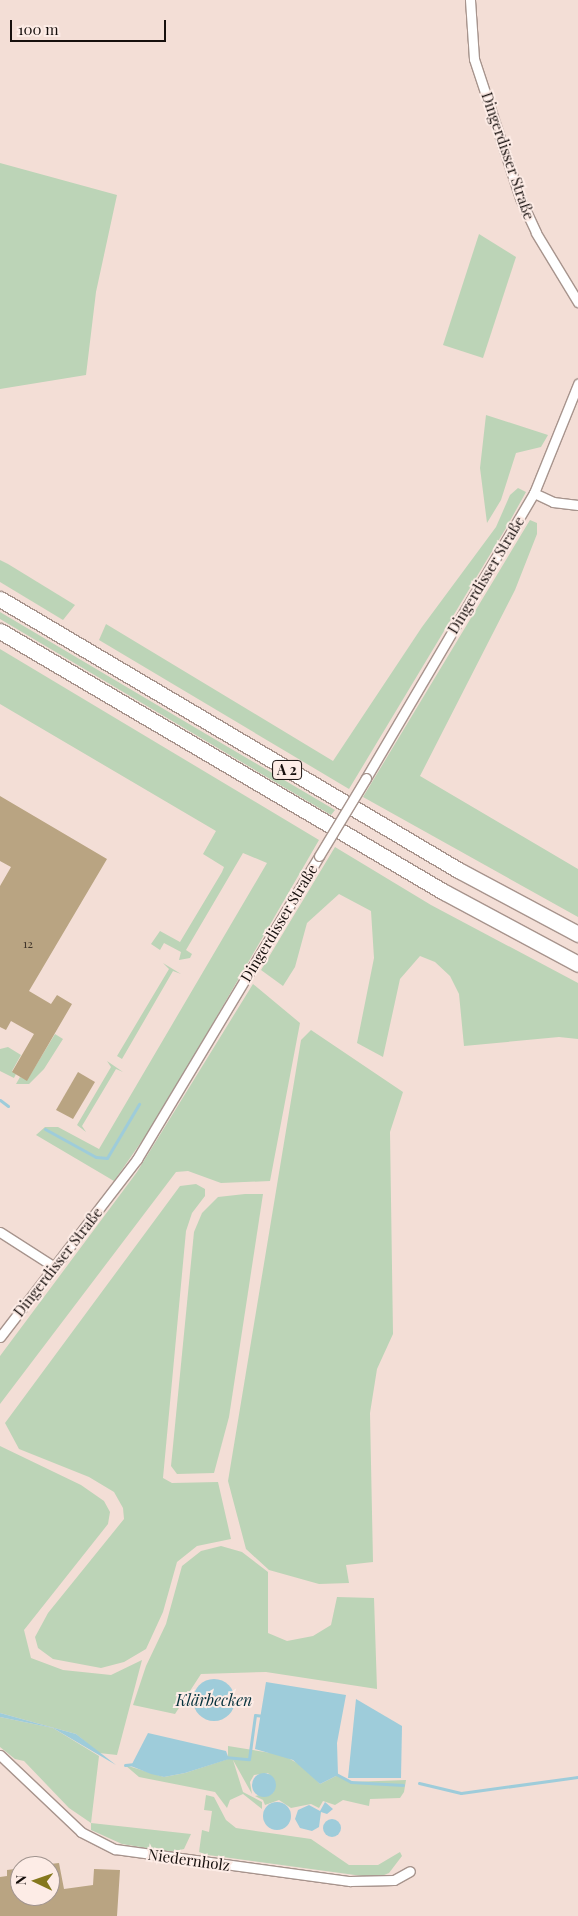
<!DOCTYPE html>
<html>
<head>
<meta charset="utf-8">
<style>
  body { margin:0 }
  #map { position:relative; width:578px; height:1916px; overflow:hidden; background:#f3ded6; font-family:"Playfair Display",serif }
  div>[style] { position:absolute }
  .green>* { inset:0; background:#bcd4b7 }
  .water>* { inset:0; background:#9eccda }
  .round { border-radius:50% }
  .stream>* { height:3px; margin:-1.5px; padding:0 1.5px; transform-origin:1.5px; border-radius:1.5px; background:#9eccda }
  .building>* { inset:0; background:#b9a482 }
  .roads { filter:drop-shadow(1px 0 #a7948d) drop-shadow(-1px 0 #a7948d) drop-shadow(0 1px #a7948d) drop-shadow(0 -1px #a7948d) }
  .minor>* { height:9px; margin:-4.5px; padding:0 4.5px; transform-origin:4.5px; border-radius:4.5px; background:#fff }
  .motorway>* { height:15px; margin:-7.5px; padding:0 7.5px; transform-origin:7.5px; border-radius:7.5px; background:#fff }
  .bridges { filter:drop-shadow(1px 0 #a7948d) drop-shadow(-1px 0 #a7948d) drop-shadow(0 1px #a7948d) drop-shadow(0 -1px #a7948d) }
  .minor-bridge>* { height:9px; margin:-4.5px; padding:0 4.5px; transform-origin:4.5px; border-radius:4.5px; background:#fff }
  span { translate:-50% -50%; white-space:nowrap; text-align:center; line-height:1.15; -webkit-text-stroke:4px #fdece6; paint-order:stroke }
  .number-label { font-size:12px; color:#3f342a }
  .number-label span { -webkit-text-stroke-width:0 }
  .shield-label span { padding:1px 4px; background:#fdece6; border:1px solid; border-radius:4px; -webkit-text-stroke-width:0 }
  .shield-label { font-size:14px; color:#160f0d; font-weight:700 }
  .street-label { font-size:15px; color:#160f0d }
  .water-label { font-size:16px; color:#05313c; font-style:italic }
  .north { position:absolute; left:10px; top:1856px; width:50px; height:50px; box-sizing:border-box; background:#fdece6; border:1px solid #a1948f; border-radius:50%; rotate:273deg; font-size:14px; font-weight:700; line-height:20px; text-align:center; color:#160f0d }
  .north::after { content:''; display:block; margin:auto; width:18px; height:22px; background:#85781d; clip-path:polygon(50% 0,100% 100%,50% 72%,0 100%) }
  .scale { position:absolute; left:10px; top:20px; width:156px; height:22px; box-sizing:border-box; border:2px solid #160f0d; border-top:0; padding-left:6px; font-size:15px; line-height:18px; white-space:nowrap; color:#160f0d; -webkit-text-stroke:4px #fdece6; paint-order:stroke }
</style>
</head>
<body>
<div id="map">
  <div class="green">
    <div style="clip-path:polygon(0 163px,117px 195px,96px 292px,86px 375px,0 389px)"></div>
    <div style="clip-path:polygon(479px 234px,516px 257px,483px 358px,443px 345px)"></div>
    <div style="clip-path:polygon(486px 415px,548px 435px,541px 447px,516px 453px,501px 500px,487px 523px,480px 468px)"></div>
    <div style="clip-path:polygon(518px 488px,526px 492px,506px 528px,349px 789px,99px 640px,106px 624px,333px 761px,422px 627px,496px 527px,510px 495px)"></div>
    <div style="clip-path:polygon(530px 520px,537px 523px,537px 534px,515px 590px,420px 776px,578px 869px,578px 917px,363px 797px)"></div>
    <div style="clip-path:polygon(0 560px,8px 564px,75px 605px,63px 620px,0 582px)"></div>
    <div style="clip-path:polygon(0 612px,206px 734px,335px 810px,331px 815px,0 619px)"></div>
    <div style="clip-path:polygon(0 649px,319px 840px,158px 1118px,114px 1181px,36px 1135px,45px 1127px,58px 1127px,99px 1149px,267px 863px,243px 853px,186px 950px,192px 954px,190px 958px,179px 960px,181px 952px,164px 943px,160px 950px,151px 944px,160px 931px,180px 942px,222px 872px,224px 867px,203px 854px,216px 831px,0 704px)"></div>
    <div style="clip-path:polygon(335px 847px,431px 905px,578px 983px,578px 1039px,559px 1037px,464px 1046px,459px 994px,450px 976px,435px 962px,420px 956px,400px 979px,383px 1057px,357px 1043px,374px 958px,371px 911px,339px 894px,307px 923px,295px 967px,283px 986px,261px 970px)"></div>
    <div style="clip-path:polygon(163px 963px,181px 974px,173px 971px,122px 1059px,117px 1056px,169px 969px)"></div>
    <div style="clip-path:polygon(253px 984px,300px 1023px,270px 1181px,221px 1183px,188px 1171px,176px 1172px,0 1404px,0 1356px,137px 1172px)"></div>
    <div style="clip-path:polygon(311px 1030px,403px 1092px,390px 1132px,393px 1334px,377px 1369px,370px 1413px,373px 1562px,346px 1565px,349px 1583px,319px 1584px,269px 1570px,246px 1549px,228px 1481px,301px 1040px)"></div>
    <div style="clip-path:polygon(55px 1034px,63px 1039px,44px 1069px,29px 1084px,16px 1084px,20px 1077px,27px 1080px)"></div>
    <div style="clip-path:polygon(8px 1047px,21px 1055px,12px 1071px,16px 1074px,14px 1078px,0 1071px,0 1049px)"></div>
    <div style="clip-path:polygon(107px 1061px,123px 1072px,116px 1069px,82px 1126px,86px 1132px,77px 1125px,111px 1067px)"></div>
    <div style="clip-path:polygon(196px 1184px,205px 1189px,205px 1196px,192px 1213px,186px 1231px,163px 1478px,172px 1483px,218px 1482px,231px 1539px,197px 1546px,177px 1562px,163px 1612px,146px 1649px,124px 1662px,101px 1668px,53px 1659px,38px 1648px,35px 1637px,48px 1613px,124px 1519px,123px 1508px,114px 1492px,89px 1477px,19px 1449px,5px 1423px,180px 1186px)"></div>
    <div style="clip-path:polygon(245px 1194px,263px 1194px,229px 1417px,214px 1473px,177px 1474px,171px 1466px,194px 1232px,202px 1213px,218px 1197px)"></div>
    <div style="clip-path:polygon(0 1446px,81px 1485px,104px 1501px,110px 1512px,108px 1524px,24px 1630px,31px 1658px,63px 1670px,111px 1675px,142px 1660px,117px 1755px,99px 1753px,76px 1734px,0 1713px)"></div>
    <div style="clip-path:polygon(221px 1546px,242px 1552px,268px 1572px,268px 1633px,287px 1641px,313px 1636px,331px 1625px,337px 1597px,374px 1598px,377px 1689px,266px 1672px,201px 1674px,175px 1714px,133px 1705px,146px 1666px,166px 1624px,182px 1566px,201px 1551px)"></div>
    <div style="clip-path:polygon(0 1717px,53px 1728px,99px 1756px,91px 1823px,191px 1834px,184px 1849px,170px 1852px,122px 1844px,91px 1830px,91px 1823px,69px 1808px,24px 1761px,15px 1759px,0 1747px)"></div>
    <div style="clip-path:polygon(228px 1746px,283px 1755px,304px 1767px,320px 1784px,338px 1775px,351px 1782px,406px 1780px,404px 1792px,400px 1798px,370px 1799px,369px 1806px,343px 1800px,335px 1805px,323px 1801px,319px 1808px,311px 1804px,291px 1808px,279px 1800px,265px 1805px,263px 1800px,255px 1796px,274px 1792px,272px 1778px,268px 1773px,254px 1775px,250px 1782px,252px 1794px,233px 1760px,243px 1792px,262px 1802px,262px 1809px,243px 1794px,230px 1800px,227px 1808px,215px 1792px,139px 1777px,125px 1765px,164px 1777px,185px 1773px,228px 1759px)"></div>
    <div style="clip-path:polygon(206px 1795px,214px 1797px,226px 1820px,236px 1828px,311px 1839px,349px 1865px,378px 1865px,400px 1852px,402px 1856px,389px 1873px,377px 1878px,208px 1855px,199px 1852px,202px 1830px,209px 1832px,212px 1811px,204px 1810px)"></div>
  </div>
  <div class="water">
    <div class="round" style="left:193px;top:1679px;width:42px;height:42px"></div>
    <div style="clip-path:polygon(266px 1682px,346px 1695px,337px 1743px,338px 1775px,320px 1784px,293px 1760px,255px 1749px)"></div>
    <div style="clip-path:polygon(356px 1699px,402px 1726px,401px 1778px,348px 1778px)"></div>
    <div style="clip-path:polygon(0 1713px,76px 1734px,116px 1765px,53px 1728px,0 1717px)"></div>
    <div style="clip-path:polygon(148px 1733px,226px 1751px,229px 1759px,185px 1773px,164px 1777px,151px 1774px,131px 1766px)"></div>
    <div class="round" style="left:252px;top:1773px;width:24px;height:24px"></div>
    <div class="round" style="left:263px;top:1802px;width:28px;height:28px"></div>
    <div style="clip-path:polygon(325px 1802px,333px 1809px,327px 1814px,321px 1812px,319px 1827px,312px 1831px,300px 1828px,295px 1819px,298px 1810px,309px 1805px,320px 1811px)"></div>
    <div class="round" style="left:323px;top:1819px;width:18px;height:18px"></div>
  </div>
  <div class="stream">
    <div style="left:0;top:1100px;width:10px;rotate:37deg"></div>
    <div style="left:45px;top:1129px;width:58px;rotate:28.8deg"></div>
    <div style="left:96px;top:1157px;width:11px;rotate:5deg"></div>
    <div style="left:107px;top:1158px;width:63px;rotate:-59.3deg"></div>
    <div style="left:224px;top:1757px;width:25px;rotate:5deg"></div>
    <div style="left:249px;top:1759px;width:44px;rotate:-82.2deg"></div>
    <div style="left:255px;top:1715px;width:9px;rotate:6deg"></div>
    <div style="left:125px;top:1765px;width:10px;rotate:-6deg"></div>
    <div style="left:336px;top:1774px;width:17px;rotate:28deg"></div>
    <div style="left:351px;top:1782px;width:52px;rotate:3.3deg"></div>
    <div style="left:419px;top:1783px;width:43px;rotate:13.4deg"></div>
    <div style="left:461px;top:1793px;width:118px;rotate:-7.8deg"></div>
  </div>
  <div class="building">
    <div style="clip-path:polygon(0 796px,107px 859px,29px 991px,51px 1004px,57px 995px,72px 1004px,27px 1081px,12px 1072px,34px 1034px,11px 1021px,6px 1030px,0 1027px,0 886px,11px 867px,0 861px)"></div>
    <div style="clip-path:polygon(78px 1072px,95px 1082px,73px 1119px,56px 1110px)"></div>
    <div style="clip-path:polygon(59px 1863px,64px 1889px,93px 1885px,94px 1869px,120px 1870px,117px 1916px,0 1916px,0 1877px,7px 1876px,7px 1870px,15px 1869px,20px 1896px,50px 1896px,50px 1864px)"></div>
  </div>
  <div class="roads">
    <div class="minor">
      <div style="left:470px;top:0;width:59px;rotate:86.1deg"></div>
      <div style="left:474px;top:59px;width:146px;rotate:71.7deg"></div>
      <div style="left:520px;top:198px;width:38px;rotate:65deg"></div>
      <div style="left:536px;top:233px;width:81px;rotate:58.7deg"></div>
      <div style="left:534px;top:493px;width:21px;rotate:25deg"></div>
      <div style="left:553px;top:502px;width:25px;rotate:7deg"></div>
      <div style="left:366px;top:778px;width:331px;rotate:-59.5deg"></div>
      <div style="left:534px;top:493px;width:118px;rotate:-68deg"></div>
      <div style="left:0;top:1232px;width:63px;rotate:32.7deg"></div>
      <div style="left:0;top:1337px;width:225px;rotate:-52.4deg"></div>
      <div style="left:137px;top:1159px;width:353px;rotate:-59deg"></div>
      <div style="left:0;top:1755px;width:112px;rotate:43.5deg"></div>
      <div style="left:81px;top:1832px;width:38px;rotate:27deg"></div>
      <div style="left:115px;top:1849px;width:237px;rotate:7.8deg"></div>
      <div style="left:350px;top:1881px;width:44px;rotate:-1.3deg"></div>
      <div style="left:394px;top:1880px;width:18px;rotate:-29deg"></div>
    </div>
    <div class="motorway">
      <div style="left:0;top:599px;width:534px;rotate:30.6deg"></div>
      <div style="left:460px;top:871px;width:134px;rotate:28.1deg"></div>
      <div style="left:0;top:631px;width:515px;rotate:30.45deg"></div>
      <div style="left:444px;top:892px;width:152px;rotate:28.2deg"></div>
    </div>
  </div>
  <div class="bridges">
    <div class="minor-bridge">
      <div style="left:319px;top:856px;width:91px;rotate:-58.9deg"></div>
    </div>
  </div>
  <div class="number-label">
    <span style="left:28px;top:944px">12</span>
  </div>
  <div class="shield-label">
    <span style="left:287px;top:770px">A 2</span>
  </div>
  <div class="street-label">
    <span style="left:508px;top:156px;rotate:71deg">Dingerdisser Straße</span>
    <span style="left:486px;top:575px;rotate:-59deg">Dingerdisser Straße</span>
    <span style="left:279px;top:923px;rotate:-59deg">Dingerdisser Straße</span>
    <span style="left:58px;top:1262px;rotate:-52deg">Dingerdisser Straße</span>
    <span style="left:189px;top:1860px;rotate:8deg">Niedernholz</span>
  </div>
  <div class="water-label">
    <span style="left:214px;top:1700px">Klärbecken</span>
  </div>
  <div class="north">N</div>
  <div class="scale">100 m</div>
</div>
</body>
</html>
